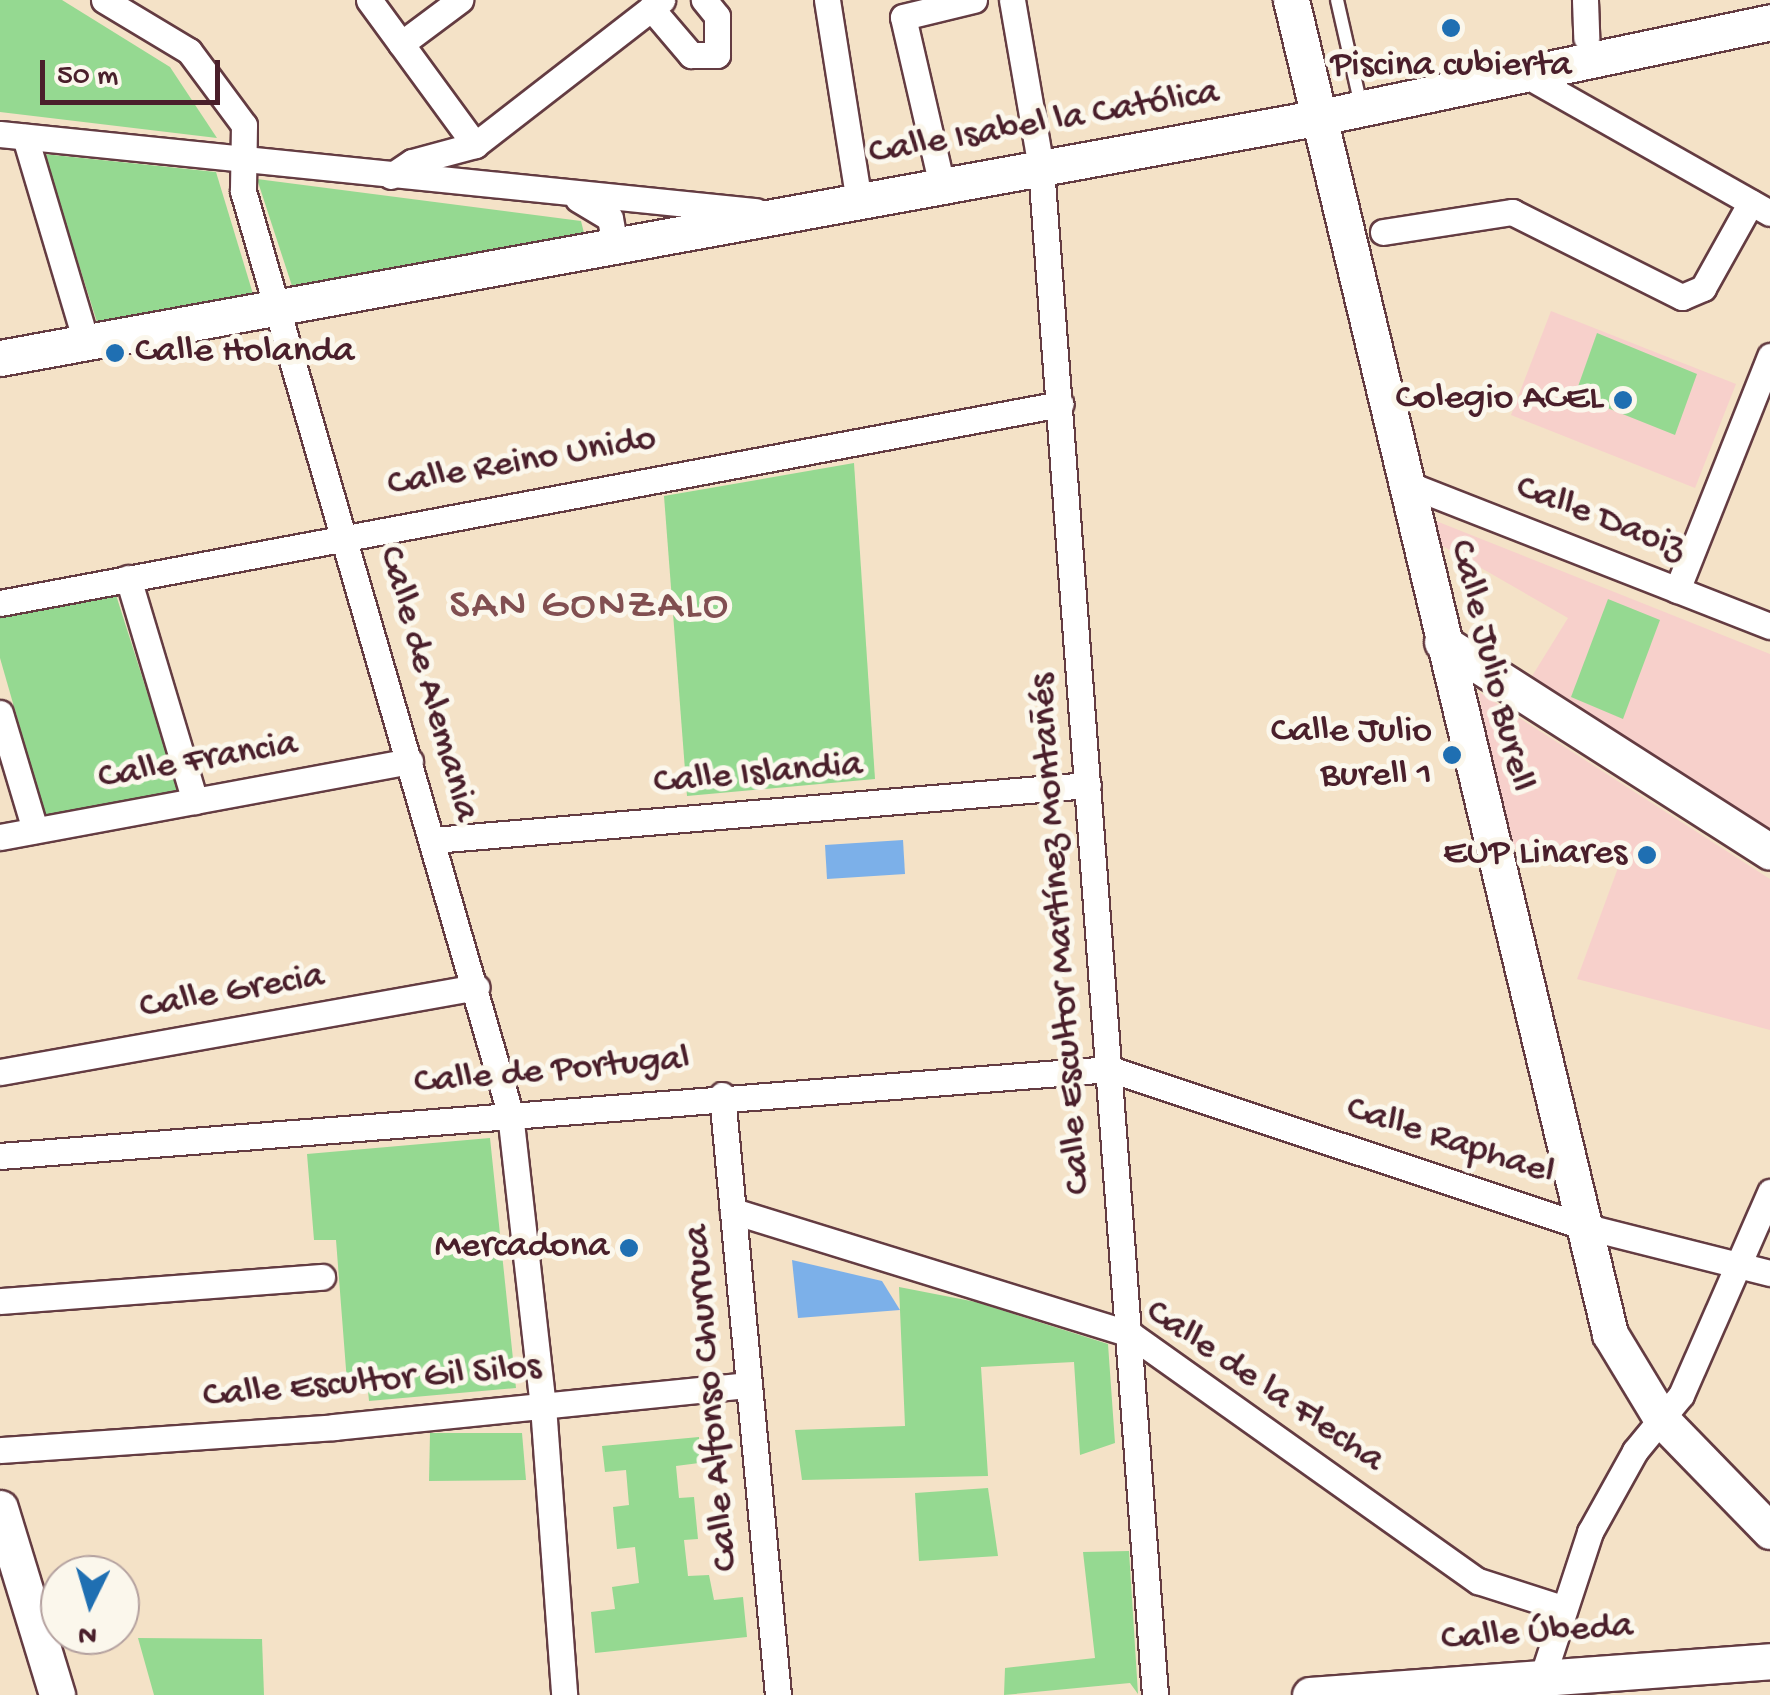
<!DOCTYPE html>
<html>
<head>
<meta charset="utf-8">
<style>
  body { margin:0 }
  #map { position:relative; width:1770px; height:1695px; overflow:hidden; background:#f4e2c7; font-family:"Gochi Hand",sans-serif }
  div>[style] { position:absolute }
  .built>* { inset:0; background:#f7d0cb }
  .green>* { inset:0; background:#95d991 }
  .water>* { inset:0; background:#7cb0e9 }
  .roads { filter:drop-shadow(2px 0 #643c42) drop-shadow(-2px 0 #643c42) drop-shadow(0 2px #643c42) drop-shadow(0 -2px #643c42) }
  .lane>* { height:12px; margin:-6px; padding:0 6px; transform-origin:6px; border-radius:6px; background:#fff }
  .street>* { height:25px; margin:-12.5px; padding:0 12.5px; transform-origin:12.5px; border-radius:12.5px; background:#fff }
  .secondary>* { height:35px; margin:-17.5px; padding:0 17.5px; transform-origin:17.5px; border-radius:17.5px; background:#fff }
  .dots>* { width:28px; height:28px; translate:-50% -50%; box-sizing:border-box; border:5px solid #fbf7ec; border-radius:50% }
  span { translate:-50% -50%; white-space:nowrap; text-align:center; line-height:1.15; -webkit-text-stroke:10px #fbf7ec; paint-order:stroke }
  .poi-label { font-size:38px; color:#4a1f2b }
  .left { translate:0 -50%; text-align:left }
  .right { translate:-100% -50%; text-align:right }
  .street-label { font-size:38px; color:#4a1f2b }
  .quarter-label { font-size:42px; color:#814f51; letter-spacing:2.5px }
  .north { position:absolute; left:40px; top:1555px; width:100px; height:100px; box-sizing:border-box; background:#fbf7ec; border:2px solid #b4a19f; border-radius:50%; rotate:185deg; font-size:28px; font-weight:700; line-height:40px; text-align:center; color:#4a1f2b }
  .north::after { content:''; display:block; margin:auto; width:35px; height:45px; background:#1f6fb2; clip-path:polygon(50% 0,100% 100%,50% 72%,0 100%) }
  .scale { position:absolute; left:40px; top:60px; width:180px; height:45px; box-sizing:border-box; border:5px solid #4a1f2b; border-top:0; padding-left:12px; font-size:30px; line-height:35px; white-space:nowrap; color:#4a1f2b; -webkit-text-stroke:8px #fbf7ec; paint-order:stroke }
</style>
</head>
<body>
<div id="map">
  <div class="built">
    <div style="clip-path:polygon(1551px 311px,1736px 384px,1695px 488px,1511px 415px)"></div>
    <div style="clip-path:polygon(1436px 521px,1770px 654px,1770px 842px,1529px 681px,1568px 618px,1441px 545px)"></div>
    <div style="clip-path:polygon(1479px 692px,1770px 879px,1770px 1030px,1577px 979px,1619px 865px,1501px 846px)"></div>
  </div>
  <div class="green">
    <div style="clip-path:polygon(0 0,62px 0,170px 67px,217px 138px,0 112px)"></div>
    <div style="clip-path:polygon(44px 154px,216px 172px,253px 294px,97px 322px)"></div>
    <div style="clip-path:polygon(257px 179px,581px 221px,584px 233px,292px 286px)"></div>
    <div style="clip-path:polygon(1597px 333px,1697px 374px,1675px 435px,1575px 395px)"></div>
    <div style="clip-path:polygon(854px 463px,875px 779px,687px 796px,664px 496px)"></div>
    <div style="clip-path:polygon(116px 595px,179px 792px,45px 815px,0 658px,0 618px)"></div>
    <div style="clip-path:polygon(1608px 599px,1660px 620px,1623px 719px,1571px 697px)"></div>
    <div style="clip-path:polygon(490px 1138px,516px 1388px,369px 1401px,367px 1381px,347px 1382px,336px 1240px,314px 1240px,307px 1154px)"></div>
    <div style="clip-path:polygon(899px 1287px,976px 1302px,1108px 1344px,1115px 1443px,1080px 1455px,1074px 1362px,981px 1367px,988px 1476px,802px 1480px,795px 1430px,905px 1426px)"></div>
    <div style="clip-path:polygon(430px 1433px,522px 1433px,526px 1480px,429px 1481px)"></div>
    <div style="clip-path:polygon(699px 1437px,699px 1463px,676px 1466px,679px 1498px,694px 1497px,698px 1539px,684px 1540px,688px 1576px,709px 1575px,714px 1600px,743px 1597px,747px 1637px,595px 1653px,591px 1612px,615px 1609px,612px 1587px,639px 1583px,635px 1547px,617px 1549px,613px 1507px,629px 1505px,626px 1470px,605px 1472px,602px 1446px)"></div>
    <div style="clip-path:polygon(988px 1488px,998px 1556px,919px 1561px,915px 1493px)"></div>
    <div style="clip-path:polygon(1129px 1551px,1138px 1694px,1130px 1683px,1004px 1695px,1005px 1668px,1095px 1658px,1083px 1552px)"></div>
    <div style="clip-path:polygon(138px 1638px,262px 1639px,264px 1695px,154px 1695px)"></div>
  </div>
  <div class="water">
    <div style="clip-path:polygon(903px 840px,905px 874px,827px 879px,825px 845px)"></div>
    <div style="clip-path:polygon(792px 1260px,882px 1281px,900px 1310px,798px 1318px)"></div>
  </div>
  <div class="roads">
    <div class="lane">
      <div style="left:1337px;top:0;width:109px;rotate:77.2deg"></div>
    </div>
    <div class="street">
      <div style="left:104px;top:0;width:99px;rotate:31deg"></div>
      <div style="left:189px;top:51px;width:92px;rotate:53.4deg"></div>
      <div style="left:244px;top:125px;width:66px;rotate:90.9deg"></div>
      <div style="left:243px;top:191px;width:960px;rotate:73.85deg"></div>
      <div style="left:510px;top:1113px;width:295px;rotate:83.6deg"></div>
      <div style="left:543px;top:1406px;width:290px;rotate:85.8deg"></div>
      <div style="left:369px;top:0;width:180px;rotate:53.8deg"></div>
      <div style="left:827px;top:0;width:204px;rotate:81deg"></div>
      <div style="left:1012px;top:0;width:170px;rotate:80.2deg"></div>
      <div style="left:1041px;top:168px;width:1531px;rotate:85.73deg"></div>
      <div style="left:1585px;top:0;width:38px;rotate:88deg"></div>
      <div style="left:651px;top:8px;width:62px;rotate:49.6deg"></div>
      <div style="left:691px;top:55px;width:26px"></div>
      <div style="left:717px;top:55px;width:39px;rotate:-90deg"></div>
      <div style="left:717px;top:16px;width:21px;rotate:-129deg"></div>
      <div style="left:401px;top:44px;width:74px;rotate:-36.7deg"></div>
      <div style="left:1526px;top:75px;width:280px;rotate:29.5deg"></div>
      <div style="left:0;top:134px;width:760px;rotate:5.82deg"></div>
      <div style="left:25px;top:137px;width:214px;rotate:73.4deg"></div>
      <div style="left:391px;top:176px;width:25px;rotate:-34deg"></div>
      <div style="left:412px;top:162px;width:65px;rotate:-15.1deg"></div>
      <div style="left:475px;top:145px;width:237px;rotate:-37.8deg"></div>
      <div style="left:942px;top:186px;width:173px;rotate:-103deg"></div>
      <div style="left:903px;top:17px;width:73px;rotate:-13.5deg"></div>
      <div style="left:578px;top:199px;width:37px;rotate:31deg"></div>
      <div style="left:610px;top:218px;width:27px;rotate:80deg"></div>
      <div style="left:1383px;top:232px;width:131px;rotate:-8.8deg"></div>
      <div style="left:1512px;top:212px;width:190px;rotate:26.6deg"></div>
      <div style="left:1682px;top:297px;width:23px;rotate:-23deg"></div>
      <div style="left:1703px;top:288px;width:98px;rotate:-60.8deg"></div>
      <div style="left:1402px;top:482px;width:395px;rotate:21.4deg"></div>
      <div style="left:128px;top:578px;width:233px;rotate:73.3deg"></div>
      <div style="left:1677px;top:590px;width:252px;rotate:-68.3deg"></div>
      <div style="left:0;top:603px;width:1079px;rotate:-10.63deg"></div>
      <div style="left:0;top:713px;width:122px;rotate:73.3deg"></div>
      <div style="left:0;top:837px;width:417px;rotate:-10.5deg"></div>
      <div style="left:433px;top:840px;width:657px;rotate:-4.8deg"></div>
      <div style="left:0;top:1072px;width:484px;rotate:-10.1deg"></div>
      <div style="left:722px;top:1095px;width:603px;rotate:84.67deg"></div>
      <div style="left:0;top:1156px;width:1113px;rotate:-4.48deg"></div>
      <div style="left:1110px;top:1069px;width:494px;rotate:18.4deg"></div>
      <div style="left:1579px;top:1225px;width:197px;rotate:14.1deg"></div>
      <div style="left:733px;top:1211px;width:416px;rotate:17.2deg"></div>
      <div style="left:1130px;top:1334px;width:427px;rotate:35.4deg"></div>
      <div style="left:1478px;top:1581px;width:88px;rotate:17.8deg"></div>
      <div style="left:0;top:1301px;width:323px;rotate:-4.3deg"></div>
      <div style="left:0;top:1450px;width:335px;rotate:-3.9deg"></div>
      <div style="left:334px;top:1427px;width:417px;rotate:-5.8deg"></div>
      <div style="left:1543px;top:1675px;width:151px;rotate:-71.8deg"></div>
      <div style="left:1590px;top:1532px;width:93px;rotate:-60.9deg"></div>
      <div style="left:1635px;top:1451px;width:72px;rotate:-50.6deg"></div>
      <div style="left:1681px;top:1395px;width:222px;rotate:-66.3deg"></div>
    </div>
    <div class="secondary">
      <div style="left:1291px;top:0;width:1372px;rotate:76.55deg"></div>
      <div style="left:1610px;top:1334px;width:100px;rotate:58.8deg"></div>
      <div style="left:1662px;top:1420px;width:155px;rotate:45.8deg"></div>
      <div style="left:0;top:358px;width:1338px;rotate:-10.34deg"></div>
      <div style="left:1316px;top:118px;width:464px;rotate:-11.9deg"></div>
      <div style="left:1442px;top:642px;width:389px;rotate:32.6deg"></div>
      <div style="left:0;top:1508px;width:195px;rotate:73deg"></div>
      <div style="left:1310px;top:1695px;width:461px;rotate:-4.2deg"></div>
    </div>
  </div>
  <div class="dots">
    <div style="left:1451px;top:28px;background:#1f6fb2"></div>
    <div style="left:115px;top:353px;background:#1f6fb2"></div>
    <div style="left:1623px;top:400px;background:#1f6fb2"></div>
    <div style="left:1452px;top:755px;background:#1f6fb2"></div>
    <div style="left:1647px;top:855px;background:#1f6fb2"></div>
    <div style="left:629px;top:1248px;background:#1f6fb2"></div>
  </div>
  <div class="poi-label">
    <span style="left:1451px;top:67px">Piscina cubierta</span>
    <span class="left" style="left:135px;top:353px">Calle Holanda</span>
    <span class="right" style="left:1603px;top:400px">Colegio ACEL</span>
    <span class="right" style="left:1432px;top:755px">Calle Julio<br>Burell 1</span>
    <span class="right" style="left:1627px;top:855px">EUP Linares</span>
    <span class="right" style="left:609px;top:1248px">Mercadona</span>
  </div>
  <div class="street-label">
    <span style="left:1044px;top:124px;rotate:-10deg">Calle Isabel la Católica</span>
    <span style="left:522px;top:463px;rotate:-10deg">Calle Reino Unido</span>
    <span style="left:1600px;top:519px;rotate:21deg">Calle Daoiz</span>
    <span style="left:1490px;top:666px;rotate:76deg">Calle Julio Burell</span>
    <span style="left:427px;top:684px;rotate:74deg">Calle de Alemania</span>
    <span style="left:198px;top:762px;rotate:-10deg">Calle Francia</span>
    <span style="left:758px;top:775px;rotate:-5deg">Calle Islandia</span>
    <span style="left:1062px;top:934px;rotate:-94deg">Calle Escultor Martínez Montañés</span>
    <span style="left:232px;top:993px;rotate:-10deg">Calle Grecia</span>
    <span style="left:552px;top:1072px;rotate:-5deg">Calle de Portugal</span>
    <span style="left:1450px;top:1142px;rotate:18deg">Calle Raphael</span>
    <span style="left:372px;top:1383px;rotate:-5deg">Calle Escultor Gil Silos</span>
    <span style="left:1264px;top:1387px;rotate:34deg">Calle de la Flecha</span>
    <span style="left:713px;top:1398px;rotate:-95deg">Calle Alfonso Churruca</span>
    <span style="left:1537px;top:1634px;rotate:-4deg">Calle Úbeda</span>
  </div>
  <div class="quarter-label">
    <span style="left:590px;top:608px">SAN GONZALO</span>
  </div>
  <div class="north">N</div>
  <div class="scale">50 m</div>
</div>
</body>
</html>
